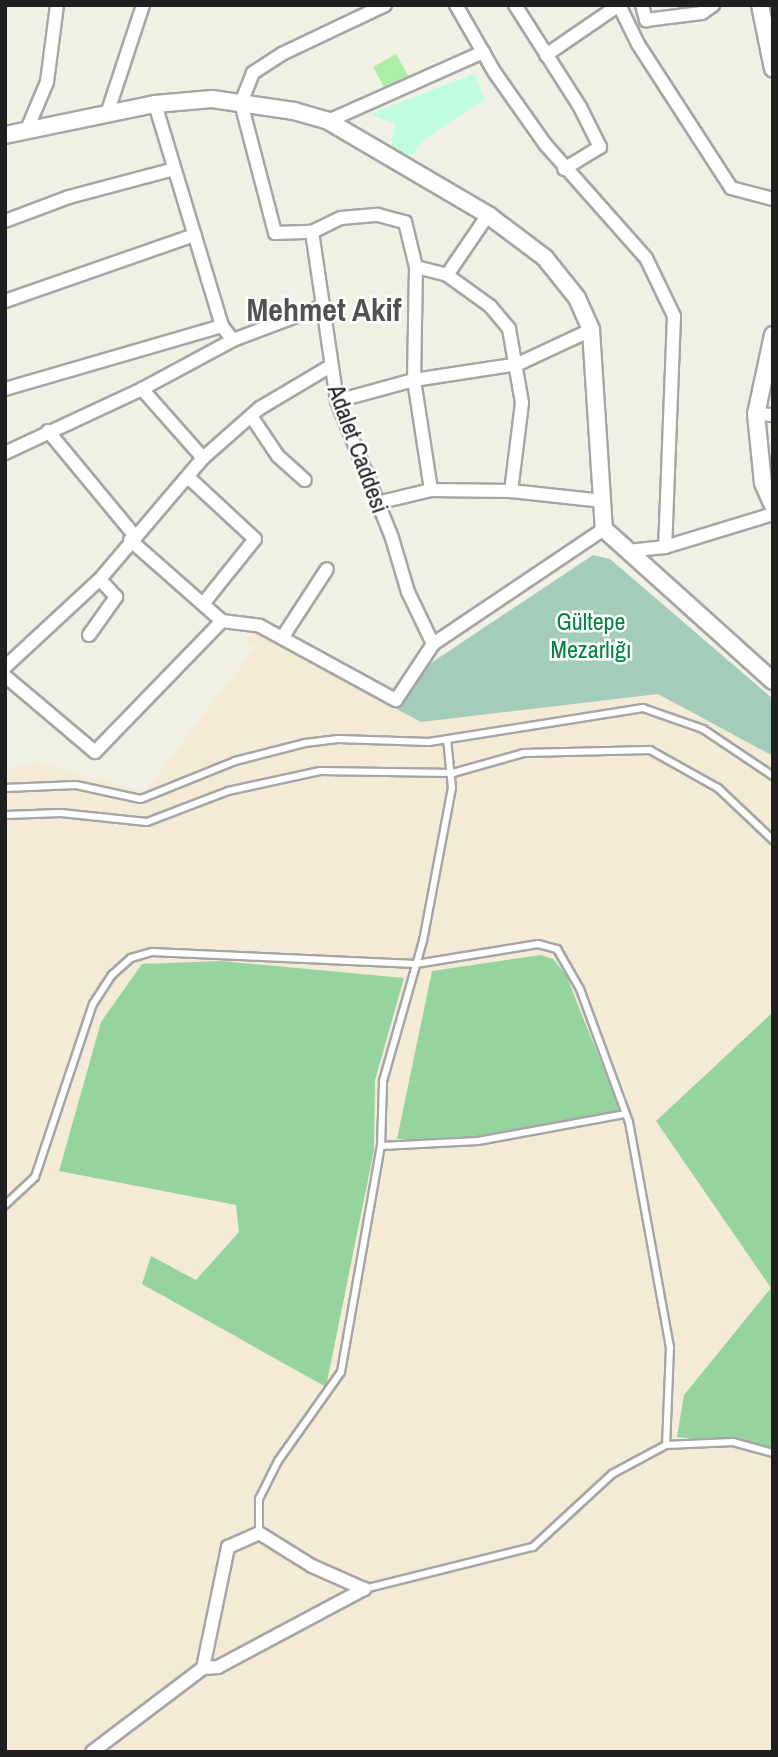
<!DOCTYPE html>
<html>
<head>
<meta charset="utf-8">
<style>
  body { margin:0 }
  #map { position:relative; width:778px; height:1757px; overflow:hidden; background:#f0f1e4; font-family:"Archivo Narrow",sans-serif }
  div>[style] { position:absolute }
  .military>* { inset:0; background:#f4ebd7 }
  .grass>* { inset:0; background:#abefa6 }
  .forest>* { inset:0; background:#95d49e }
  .cemetery>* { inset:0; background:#a3ccbb }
  .park>* { inset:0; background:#befedf }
  .roads { filter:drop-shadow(2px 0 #a6a6a6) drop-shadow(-2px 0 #a6a6a6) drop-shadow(0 2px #a6a6a6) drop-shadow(0 -2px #a6a6a6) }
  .service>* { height:6px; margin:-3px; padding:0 3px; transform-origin:3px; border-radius:3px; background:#fff }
  .minor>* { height:12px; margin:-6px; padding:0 6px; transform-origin:6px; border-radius:6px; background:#fff }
  .tertiary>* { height:16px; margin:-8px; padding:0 8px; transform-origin:8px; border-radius:8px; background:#fff }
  span { translate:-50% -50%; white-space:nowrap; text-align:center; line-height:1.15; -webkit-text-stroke:5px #fff; paint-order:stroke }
  .street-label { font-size:24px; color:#1f1f1f }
  .park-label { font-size:24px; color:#028343 }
  .district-label { font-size:32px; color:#525252; font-weight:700 }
  .frame { position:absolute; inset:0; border:7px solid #1f1f1f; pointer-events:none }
</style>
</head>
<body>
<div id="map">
  <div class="military">
    <div style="clip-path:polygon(255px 629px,421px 722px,658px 694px,773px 756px,773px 1752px,5px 1752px,5px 771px,35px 762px,145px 792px,255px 647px,245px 643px)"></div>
  </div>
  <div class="grass">
    <div style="clip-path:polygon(396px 54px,410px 79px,386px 91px,373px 67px)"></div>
  </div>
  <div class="forest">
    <div style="clip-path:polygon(541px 955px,553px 959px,566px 975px,620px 1110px,473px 1139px,397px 1139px,432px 971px)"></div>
    <div style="clip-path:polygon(221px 961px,404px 978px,375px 1080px,374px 1150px,326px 1387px,142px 1284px,151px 1256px,196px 1280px,239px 1232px,236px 1205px,59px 1171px,101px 1022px,142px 964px)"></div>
    <div style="clip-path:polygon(773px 1012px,773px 1450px,677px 1437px,684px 1395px,771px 1288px,656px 1121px)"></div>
  </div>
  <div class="cemetery">
    <div style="clip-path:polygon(593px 555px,610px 559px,773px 699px,773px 756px,658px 694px,421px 722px,393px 707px,428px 665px)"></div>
  </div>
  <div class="park">
    <div style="clip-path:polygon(474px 74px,485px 99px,424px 140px,408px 159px,390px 150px,395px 124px,370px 114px)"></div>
  </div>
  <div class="roads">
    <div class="service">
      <div style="left:5px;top:788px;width:71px;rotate:-2.4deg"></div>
      <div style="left:76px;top:785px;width:66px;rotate:12.2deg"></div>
      <div style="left:141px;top:799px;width:101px;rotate:-22deg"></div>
      <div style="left:235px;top:761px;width:72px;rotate:-14.4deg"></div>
      <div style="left:305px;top:743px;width:33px;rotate:-7deg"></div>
      <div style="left:338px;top:739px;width:91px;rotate:1.9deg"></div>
      <div style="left:429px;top:742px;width:217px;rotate:-9deg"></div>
      <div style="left:643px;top:708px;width:64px;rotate:19.3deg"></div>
      <div style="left:703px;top:729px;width:84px;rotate:33.9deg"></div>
      <div style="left:5px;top:815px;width:56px;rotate:-2deg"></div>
      <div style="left:61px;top:813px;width:86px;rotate:6deg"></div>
      <div style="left:147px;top:822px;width:87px;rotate:-20.9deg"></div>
      <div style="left:228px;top:791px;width:94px;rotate:-12.3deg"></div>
      <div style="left:320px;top:771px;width:133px;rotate:0.9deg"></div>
      <div style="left:453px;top:773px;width:74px;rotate:-15.7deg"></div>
      <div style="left:524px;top:753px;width:126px;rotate:-1.4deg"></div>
      <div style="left:650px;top:750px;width:78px;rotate:29.2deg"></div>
      <div style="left:718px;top:788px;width:76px;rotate:43.4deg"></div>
      <div style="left:381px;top:1146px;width:97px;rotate:-3deg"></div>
      <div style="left:478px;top:1141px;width:149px;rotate:-10.4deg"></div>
      <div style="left:5px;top:1205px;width:41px;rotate:-43deg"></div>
      <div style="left:35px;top:1177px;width:182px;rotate:-71.5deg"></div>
      <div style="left:93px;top:1004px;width:35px;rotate:-57deg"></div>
      <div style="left:112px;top:975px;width:25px;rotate:-42deg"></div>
      <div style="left:131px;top:958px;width:22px;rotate:-16deg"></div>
      <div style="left:152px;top:952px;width:264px;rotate:2.6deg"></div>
      <div style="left:416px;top:964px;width:124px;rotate:-9.3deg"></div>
      <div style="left:538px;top:944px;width:20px;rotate:15deg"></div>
      <div style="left:557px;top:949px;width:46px;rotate:60.1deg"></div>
      <div style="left:580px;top:989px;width:142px;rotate:69.8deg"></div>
      <div style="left:629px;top:1122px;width:229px;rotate:79.7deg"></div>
      <div style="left:670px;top:1347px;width:98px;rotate:92.3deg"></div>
      <div style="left:259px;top:1533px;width:34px;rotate:-90deg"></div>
      <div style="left:259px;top:1499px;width:42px;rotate:-63.4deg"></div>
      <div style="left:278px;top:1461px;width:109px;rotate:-54.7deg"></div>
      <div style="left:341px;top:1372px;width:230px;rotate:-80deg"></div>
      <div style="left:381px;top:1146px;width:65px;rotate:-88.2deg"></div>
      <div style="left:383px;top:1081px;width:146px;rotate:-74.1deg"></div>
      <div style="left:423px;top:941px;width:156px;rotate:-79.3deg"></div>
      <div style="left:452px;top:788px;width:49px;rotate:-95.8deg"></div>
      <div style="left:364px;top:1589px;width:174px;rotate:-14deg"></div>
      <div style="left:533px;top:1547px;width:108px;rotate:-42.7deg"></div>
      <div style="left:612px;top:1474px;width:61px;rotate:-28.2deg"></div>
      <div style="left:666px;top:1445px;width:67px;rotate:-2.6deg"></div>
      <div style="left:733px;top:1442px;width:41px;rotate:15.4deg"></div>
    </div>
    <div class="minor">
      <div style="left:385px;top:5px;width:114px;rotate:154.6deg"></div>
      <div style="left:282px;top:54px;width:35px;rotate:147deg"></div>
      <div style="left:253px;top:73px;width:32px;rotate:112deg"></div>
      <div style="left:241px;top:103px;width:134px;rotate:75.3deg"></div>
      <div style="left:275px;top:233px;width:37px;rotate:-2deg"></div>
      <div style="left:312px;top:232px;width:32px;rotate:-26deg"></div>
      <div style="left:341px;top:218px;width:37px;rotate:-5deg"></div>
      <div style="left:378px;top:215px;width:28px;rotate:15deg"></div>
      <div style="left:405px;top:222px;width:46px;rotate:76.3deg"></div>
      <div style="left:416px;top:267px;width:113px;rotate:91deg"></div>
      <div style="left:414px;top:380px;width:111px;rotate:81.2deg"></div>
      <div style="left:456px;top:5px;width:78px;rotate:60.2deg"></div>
      <div style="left:495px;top:73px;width:87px;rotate:54.8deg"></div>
      <div style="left:545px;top:144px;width:152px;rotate:48.5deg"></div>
      <div style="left:646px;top:258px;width:64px;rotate:64.2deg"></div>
      <div style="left:674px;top:316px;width:231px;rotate:92.2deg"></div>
      <div style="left:665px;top:547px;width:37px;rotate:174deg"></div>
      <div style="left:515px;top:5px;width:121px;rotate:57.5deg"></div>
      <div style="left:580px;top:107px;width:45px;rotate:63.4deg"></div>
      <div style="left:600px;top:147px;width:42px;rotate:148.6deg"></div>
      <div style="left:642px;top:5px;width:16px;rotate:75deg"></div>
      <div style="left:646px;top:20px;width:56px;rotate:-7.1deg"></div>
      <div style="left:702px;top:13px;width:14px;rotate:-36deg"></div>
      <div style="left:546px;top:55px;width:88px;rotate:-34.4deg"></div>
      <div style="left:619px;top:5px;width:43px;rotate:64deg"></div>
      <div style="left:638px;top:44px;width:171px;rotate:57.1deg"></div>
      <div style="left:731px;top:188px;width:43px;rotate:14.7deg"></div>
      <div style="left:155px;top:104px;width:232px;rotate:73.2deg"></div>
      <div style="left:222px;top:326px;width:18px;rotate:52deg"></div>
      <div style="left:108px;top:111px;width:112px;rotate:-71.7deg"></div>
      <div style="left:328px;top:121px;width:170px;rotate:-24deg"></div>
      <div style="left:28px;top:127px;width:49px;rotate:-67.1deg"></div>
      <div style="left:47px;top:82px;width:78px;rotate:-82.6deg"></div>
      <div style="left:5px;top:221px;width:68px;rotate:-20.6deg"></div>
      <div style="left:69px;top:197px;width:109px;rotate:-14.9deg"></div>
      <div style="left:312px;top:232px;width:75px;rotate:81.5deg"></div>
      <div style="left:416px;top:267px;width:32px;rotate:14deg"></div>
      <div style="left:447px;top:275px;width:53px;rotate:35.8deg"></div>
      <div style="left:490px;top:306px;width:30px;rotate:50deg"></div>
      <div style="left:509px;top:329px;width:75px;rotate:80deg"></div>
      <div style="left:522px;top:403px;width:89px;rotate:97.1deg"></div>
      <div style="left:447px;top:275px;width:73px;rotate:-55.7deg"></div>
      <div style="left:5px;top:301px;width:201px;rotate:-19.2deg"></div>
      <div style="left:5px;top:389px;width:226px;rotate:-16.2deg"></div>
      <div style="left:142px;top:389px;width:92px;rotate:48.5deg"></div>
      <div style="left:337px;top:401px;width:80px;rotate:-15.3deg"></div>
      <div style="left:414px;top:380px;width:105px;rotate:-8.7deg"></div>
      <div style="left:518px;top:364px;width:81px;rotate:-25deg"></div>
      <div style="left:756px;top:414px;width:17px;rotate:3deg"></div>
      <div style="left:251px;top:416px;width:48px;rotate:56deg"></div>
      <div style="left:278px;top:456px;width:36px;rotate:42deg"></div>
      <div style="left:48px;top:431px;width:135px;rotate:50.4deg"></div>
      <div style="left:5px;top:453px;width:151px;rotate:-25deg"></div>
      <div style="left:142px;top:389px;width:103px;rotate:-28.3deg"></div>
      <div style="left:233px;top:340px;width:96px;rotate:-20.7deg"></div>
      <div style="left:323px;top:306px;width:96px;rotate:81.6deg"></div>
      <div style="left:337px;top:401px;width:148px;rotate:68.1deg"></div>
      <div style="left:392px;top:538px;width:56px;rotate:73.5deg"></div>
      <div style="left:408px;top:592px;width:58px;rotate:64.3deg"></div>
      <div style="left:433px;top:644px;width:206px;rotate:-33.9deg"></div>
      <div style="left:188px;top:477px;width:91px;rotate:42.8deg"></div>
      <div style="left:255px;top:539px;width:83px;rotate:128.7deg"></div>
      <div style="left:377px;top:503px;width:56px;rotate:-13.5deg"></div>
      <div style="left:431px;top:490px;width:80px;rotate:0.7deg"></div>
      <div style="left:511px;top:491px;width:93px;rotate:6.2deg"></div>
      <div style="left:130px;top:540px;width:123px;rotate:41.4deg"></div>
      <div style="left:665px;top:547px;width:113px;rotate:-17deg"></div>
      <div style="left:89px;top:635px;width:47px;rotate:-54.6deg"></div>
      <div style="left:116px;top:597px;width:24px;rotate:-132deg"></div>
      <div style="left:282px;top:638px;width:82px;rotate:-56.9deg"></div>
      <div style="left:5px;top:667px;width:129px;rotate:-42.8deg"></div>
      <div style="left:100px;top:579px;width:159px;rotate:-49.6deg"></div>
      <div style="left:203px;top:458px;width:76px;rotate:-41.3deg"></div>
      <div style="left:260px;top:408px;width:80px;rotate:-30.7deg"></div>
      <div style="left:5px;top:676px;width:118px;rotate:40.2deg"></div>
      <div style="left:95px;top:752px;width:182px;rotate:-45.9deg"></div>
      <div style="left:222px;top:621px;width:38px;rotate:7deg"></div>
      <div style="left:260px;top:626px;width:155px;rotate:28.6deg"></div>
      <div style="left:396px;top:700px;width:67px;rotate:-56.5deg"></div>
      <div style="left:203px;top:1668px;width:124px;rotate:-78.3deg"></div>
      <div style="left:228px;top:1547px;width:34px;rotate:-24deg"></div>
      <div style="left:259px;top:1533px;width:62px;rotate:31.9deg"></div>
      <div style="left:312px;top:1566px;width:57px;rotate:23.9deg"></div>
      <div style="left:92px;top:1752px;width:139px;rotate:-37.1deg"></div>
      <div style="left:203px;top:1668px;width:15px;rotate:-4deg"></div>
      <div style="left:218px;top:1667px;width:166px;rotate:-28.1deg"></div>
    </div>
    <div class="tertiary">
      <div style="left:760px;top:5px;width:65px;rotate:78.5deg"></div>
      <div style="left:5px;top:135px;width:153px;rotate:-11.7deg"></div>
      <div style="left:155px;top:104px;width:57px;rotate:-5deg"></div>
      <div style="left:212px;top:99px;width:83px;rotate:8.3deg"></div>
      <div style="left:294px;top:111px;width:35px;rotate:16deg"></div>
      <div style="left:328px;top:121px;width:186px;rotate:30.4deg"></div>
      <div style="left:488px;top:215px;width:71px;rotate:37deg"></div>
      <div style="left:545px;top:258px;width:51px;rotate:51.3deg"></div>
      <div style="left:577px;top:298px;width:35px;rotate:66deg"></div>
      <div style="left:591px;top:330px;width:199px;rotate:86.3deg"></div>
      <div style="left:604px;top:529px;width:227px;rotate:42deg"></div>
      <div style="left:773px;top:335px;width:81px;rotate:102.1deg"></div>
      <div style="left:756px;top:414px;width:69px;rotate:84.2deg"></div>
      <div style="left:763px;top:483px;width:24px;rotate:66deg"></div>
    </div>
  </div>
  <div class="street-label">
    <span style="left:358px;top:449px;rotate:70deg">Adalet Caddesi</span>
  </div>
  <div class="park-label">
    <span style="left:591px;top:636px">Gültepe<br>Mezarlığı</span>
  </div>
  <div class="district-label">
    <span style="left:324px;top:310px">Mehmet Akif</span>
  </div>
  <div class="frame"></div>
</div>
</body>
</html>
